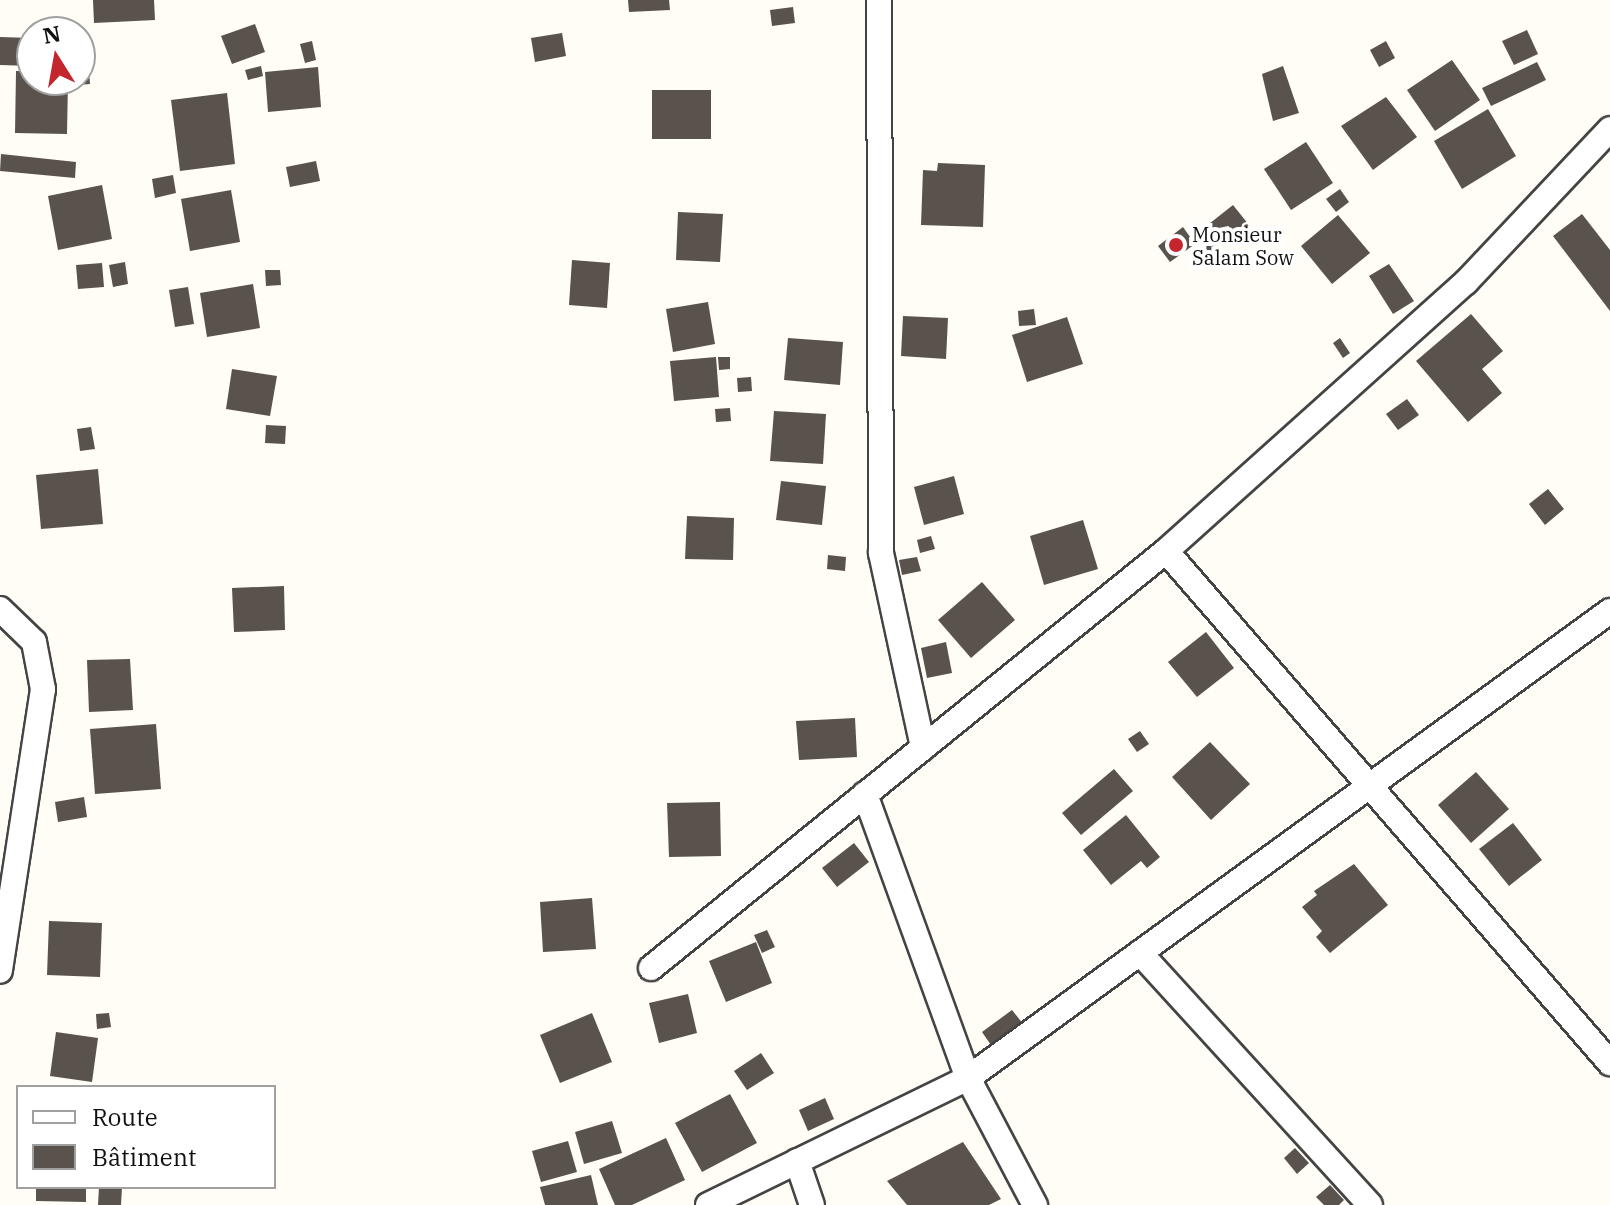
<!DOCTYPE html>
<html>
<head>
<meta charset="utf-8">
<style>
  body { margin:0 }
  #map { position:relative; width:1610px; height:1205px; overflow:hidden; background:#fffdf5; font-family:"IBM Plex Serif",serif }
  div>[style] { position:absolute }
  .building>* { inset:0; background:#5a524d }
  .roads { filter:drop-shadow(2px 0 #444) drop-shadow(-2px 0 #444) drop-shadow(0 2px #444) drop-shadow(0 -2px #444) }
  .street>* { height:24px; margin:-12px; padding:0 12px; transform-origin:12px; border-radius:12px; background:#fff }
  .dots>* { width:22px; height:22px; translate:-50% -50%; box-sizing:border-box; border:4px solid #fff; border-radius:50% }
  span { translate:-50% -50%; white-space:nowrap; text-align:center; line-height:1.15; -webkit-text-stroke:8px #fff; paint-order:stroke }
  .poi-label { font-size:20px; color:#111 }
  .left { translate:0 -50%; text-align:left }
  .legend { position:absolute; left:16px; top:1085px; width:260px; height:104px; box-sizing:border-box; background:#fff; border:2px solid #a0a0a0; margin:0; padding:10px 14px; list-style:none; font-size:24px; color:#111 }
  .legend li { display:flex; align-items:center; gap:16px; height:40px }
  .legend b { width:40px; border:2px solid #a0a0a0 }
  .north { position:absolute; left:16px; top:16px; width:80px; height:80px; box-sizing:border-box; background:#fff; border:2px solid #a0a0a0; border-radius:50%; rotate:349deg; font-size:22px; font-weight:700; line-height:32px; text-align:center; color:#111 }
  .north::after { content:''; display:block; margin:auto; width:28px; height:36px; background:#c4262e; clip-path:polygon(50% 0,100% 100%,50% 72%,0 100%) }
</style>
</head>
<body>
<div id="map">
  <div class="building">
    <div style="clip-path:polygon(93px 0,154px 0,155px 20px,94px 23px)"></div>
    <div style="clip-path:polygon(628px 0,669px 0,670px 10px,629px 12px)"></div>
    <div style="clip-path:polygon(793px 7px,795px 23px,772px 26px,770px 10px)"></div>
    <div style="clip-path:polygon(255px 24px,265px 52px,232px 64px,221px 36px)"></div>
    <div style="clip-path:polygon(1527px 30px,1538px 54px,1514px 65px,1502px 41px)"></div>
    <div style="clip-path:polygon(562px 33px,566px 56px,535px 62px,531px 38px)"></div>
    <div style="clip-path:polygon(0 37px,32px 38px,32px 66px,0 65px)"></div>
    <div style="clip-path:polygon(312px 41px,316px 60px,305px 63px,300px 44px)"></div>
    <div style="clip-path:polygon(1386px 41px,1395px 58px,1379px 67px,1370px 50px)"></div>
    <div style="clip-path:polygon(88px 59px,90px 84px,77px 85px,80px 60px)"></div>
    <div style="clip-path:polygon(1452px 60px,1480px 100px,1435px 131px,1407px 90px)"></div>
    <div style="clip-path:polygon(1537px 62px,1546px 80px,1491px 106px,1482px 88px)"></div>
    <div style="clip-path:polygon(261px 66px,263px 76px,248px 80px,245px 70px)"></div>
    <div style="clip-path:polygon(1283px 66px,1299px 113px,1273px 121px,1262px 74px)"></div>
    <div style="clip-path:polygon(318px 67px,321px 107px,268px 112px,265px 72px)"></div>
    <div style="clip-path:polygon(16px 71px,32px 71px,32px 80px,68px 80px,67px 134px,15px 133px)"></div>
    <div style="clip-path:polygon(652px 90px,711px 90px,711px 139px,652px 139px)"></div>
    <div style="clip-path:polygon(227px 93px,235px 164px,180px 171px,171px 100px)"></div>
    <div style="clip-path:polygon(1386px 97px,1417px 137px,1373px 170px,1341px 126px)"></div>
    <div style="clip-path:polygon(1488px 109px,1516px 156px,1462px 189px,1434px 141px)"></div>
    <div style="clip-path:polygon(1306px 142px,1333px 183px,1291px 210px,1264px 169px)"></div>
    <div style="clip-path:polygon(1px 154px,76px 162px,75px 178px,0 171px)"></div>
    <div style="clip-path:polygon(316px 161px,320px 181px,290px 187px,286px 167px)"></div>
    <div style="clip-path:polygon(938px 163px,985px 165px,983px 227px,921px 225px,923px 170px,937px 171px)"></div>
    <div style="clip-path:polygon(173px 175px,176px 193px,155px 198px,152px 179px)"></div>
    <div style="clip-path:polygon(102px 185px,112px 239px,58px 250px,48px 196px)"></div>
    <div style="clip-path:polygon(1340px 189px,1349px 202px,1336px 212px,1326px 199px)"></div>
    <div style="clip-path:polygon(231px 190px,240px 242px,190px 251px,181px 199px)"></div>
    <div style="clip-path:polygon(1233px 205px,1249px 225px,1211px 255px,1195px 235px)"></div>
    <div style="clip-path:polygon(678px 212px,723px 214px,720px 262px,676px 260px)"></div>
    <div style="clip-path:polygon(1582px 214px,1610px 250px,1610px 311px,1553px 236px)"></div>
    <div style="clip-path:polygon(1338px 215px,1370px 253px,1332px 284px,1301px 246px)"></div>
    <div style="clip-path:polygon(1183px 227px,1195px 244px,1170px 262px,1158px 246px)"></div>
    <div style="clip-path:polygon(572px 260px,610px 263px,607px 308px,569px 305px)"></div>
    <div style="clip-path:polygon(125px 262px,128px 284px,113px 287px,109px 265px)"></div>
    <div style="clip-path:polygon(102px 263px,104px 287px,78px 289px,76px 265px)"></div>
    <div style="clip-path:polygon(1389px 264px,1414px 301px,1393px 314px,1369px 276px)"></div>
    <div style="clip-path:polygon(265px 270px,280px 270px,281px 285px,266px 286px)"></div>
    <div style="clip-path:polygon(253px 284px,260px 328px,207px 337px,200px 293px)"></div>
    <div style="clip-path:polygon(188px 287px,194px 324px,175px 327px,169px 290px)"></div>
    <div style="clip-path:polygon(708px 302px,715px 344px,673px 352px,666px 309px)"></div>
    <div style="clip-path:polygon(1034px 309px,1036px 325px,1019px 326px,1018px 311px)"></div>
    <div style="clip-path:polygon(1471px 314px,1503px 351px,1482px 369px,1502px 393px,1468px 422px,1416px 361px)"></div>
    <div style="clip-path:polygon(903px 316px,948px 318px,946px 359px,901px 356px)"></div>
    <div style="clip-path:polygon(1067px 317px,1083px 364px,1027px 382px,1012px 335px)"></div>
    <div style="clip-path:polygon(788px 338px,843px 342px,840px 385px,784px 380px)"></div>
    <div style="clip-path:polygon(1340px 338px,1350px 353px,1343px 358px,1333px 343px)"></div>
    <div style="clip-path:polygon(716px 357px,719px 397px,674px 401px,670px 361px)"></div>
    <div style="clip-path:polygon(718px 357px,730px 357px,730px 369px,719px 370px)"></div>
    <div style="clip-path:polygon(232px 369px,277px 376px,270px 416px,226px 409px)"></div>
    <div style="clip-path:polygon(751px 377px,752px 391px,738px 392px,737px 378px)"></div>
    <div style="clip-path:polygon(1407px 399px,1419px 415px,1398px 430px,1386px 414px)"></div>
    <div style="clip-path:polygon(730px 408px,731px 421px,716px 422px,715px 409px)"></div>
    <div style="clip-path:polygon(774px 411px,826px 414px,823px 464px,770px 461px)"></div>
    <div style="clip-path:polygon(266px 425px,286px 426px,285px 444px,265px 443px)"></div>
    <div style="clip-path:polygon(91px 427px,95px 449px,80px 451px,77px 429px)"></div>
    <div style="clip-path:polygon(98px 469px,103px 524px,41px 529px,36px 475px)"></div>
    <div style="clip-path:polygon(954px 476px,964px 514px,924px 525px,914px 487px)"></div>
    <div style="clip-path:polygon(781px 481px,826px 486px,822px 525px,776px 520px)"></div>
    <div style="clip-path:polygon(1548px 489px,1564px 509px,1545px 525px,1529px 504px)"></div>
    <div style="clip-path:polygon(687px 516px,734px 518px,733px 560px,685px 559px)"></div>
    <div style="clip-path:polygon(1083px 520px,1098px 569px,1044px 585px,1030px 536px)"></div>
    <div style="clip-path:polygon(931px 536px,935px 549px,920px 553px,917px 540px)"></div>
    <div style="clip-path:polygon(828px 555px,846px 557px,845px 571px,827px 569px)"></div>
    <div style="clip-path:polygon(917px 557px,921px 571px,902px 575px,899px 560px)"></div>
    <div style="clip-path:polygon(982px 582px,1015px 620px,971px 658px,938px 620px)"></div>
    <div style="clip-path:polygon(284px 586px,285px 630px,234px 632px,232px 588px)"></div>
    <div style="clip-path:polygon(1206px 632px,1234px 668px,1197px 697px,1168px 662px)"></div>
    <div style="clip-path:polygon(946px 642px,952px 673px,927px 678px,921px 648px)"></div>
    <div style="clip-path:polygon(130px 659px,133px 710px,89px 712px,87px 660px)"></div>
    <div style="clip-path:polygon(855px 718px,857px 757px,799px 760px,796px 721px)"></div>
    <div style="clip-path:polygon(156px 724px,161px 789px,95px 794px,90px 729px)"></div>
    <div style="clip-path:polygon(1140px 731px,1149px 744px,1137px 752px,1128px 739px)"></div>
    <div style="clip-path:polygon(1210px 742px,1250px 784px,1211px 820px,1172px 777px)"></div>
    <div style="clip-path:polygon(1114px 769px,1133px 791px,1081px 835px,1062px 813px)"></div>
    <div style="clip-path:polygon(1476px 772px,1509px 809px,1471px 843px,1438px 805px)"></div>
    <div style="clip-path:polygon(84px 797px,87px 817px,58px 822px,55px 802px)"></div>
    <div style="clip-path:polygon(720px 802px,721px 856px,669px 857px,667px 803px)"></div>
    <div style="clip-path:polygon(1126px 815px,1160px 857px,1147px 868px,1141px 861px,1111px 885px,1083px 850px)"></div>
    <div style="clip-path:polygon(1513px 823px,1542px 860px,1509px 886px,1479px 849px)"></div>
    <div style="clip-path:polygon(854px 843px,869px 862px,837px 887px,822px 868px)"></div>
    <div style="clip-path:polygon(1354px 864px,1388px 905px,1330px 953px,1316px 937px,1322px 931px,1302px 907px,1317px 895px,1314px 891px)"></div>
    <div style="clip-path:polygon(592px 898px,596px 949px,543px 952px,540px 902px)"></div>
    <div style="clip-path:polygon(49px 921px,102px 923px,100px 977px,47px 975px)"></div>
    <div style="clip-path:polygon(767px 930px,775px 947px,762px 953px,754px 935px)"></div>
    <div style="clip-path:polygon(756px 942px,772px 983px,726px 1002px,709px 961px)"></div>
    <div style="clip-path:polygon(688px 994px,697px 1033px,659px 1043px,649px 1003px)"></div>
    <div style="clip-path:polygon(1012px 1010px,1024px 1025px,993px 1048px,982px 1032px)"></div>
    <div style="clip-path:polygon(109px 1013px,111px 1027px,97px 1029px,96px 1014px)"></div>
    <div style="clip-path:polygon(592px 1013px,612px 1062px,560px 1083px,540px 1035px)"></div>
    <div style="clip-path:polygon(56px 1032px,98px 1038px,92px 1082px,50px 1076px)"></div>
    <div style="clip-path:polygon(761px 1053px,774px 1073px,747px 1090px,734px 1071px)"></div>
    <div style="clip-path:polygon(730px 1094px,757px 1143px,702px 1172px,675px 1123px)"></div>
    <div style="clip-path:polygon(825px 1098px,834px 1119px,808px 1131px,799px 1110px)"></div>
    <div style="clip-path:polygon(612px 1121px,622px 1153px,584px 1164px,575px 1132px)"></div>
    <div style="clip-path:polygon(666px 1138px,685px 1180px,632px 1205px,615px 1205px,599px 1169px)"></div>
    <div style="clip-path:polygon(568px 1141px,577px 1172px,541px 1182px,532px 1151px)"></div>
    <div style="clip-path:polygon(963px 1142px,1001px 1199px,989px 1205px,907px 1205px,887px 1181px)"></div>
    <div style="clip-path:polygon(1295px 1148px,1309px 1163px,1297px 1174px,1284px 1158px)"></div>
    <div style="clip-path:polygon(591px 1175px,598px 1205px,545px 1205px,540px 1187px)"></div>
    <div style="clip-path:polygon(1330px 1185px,1344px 1200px,1339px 1205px,1324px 1205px,1316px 1197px)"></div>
    <div style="clip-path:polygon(36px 1187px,86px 1187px,86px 1202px,36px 1201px)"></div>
    <div style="clip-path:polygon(99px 1187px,122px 1187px,121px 1205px,98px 1205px)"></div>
  </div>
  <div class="roads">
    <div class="street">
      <div style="left:879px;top:0;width:553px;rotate:89.79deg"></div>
      <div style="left:881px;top:553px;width:199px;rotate:77.8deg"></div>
      <div style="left:1166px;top:551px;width:678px;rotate:49.07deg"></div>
      <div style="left:0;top:609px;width:47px;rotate:44.1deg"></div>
      <div style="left:34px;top:642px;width:48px;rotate:79.2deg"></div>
      <div style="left:43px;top:689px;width:285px;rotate:98.7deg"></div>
      <div style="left:865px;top:794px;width:302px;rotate:70.1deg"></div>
      <div style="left:968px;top:1078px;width:144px;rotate:62.2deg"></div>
      <div style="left:1140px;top:953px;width:341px;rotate:47.6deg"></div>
      <div style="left:651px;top:968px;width:663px;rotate:-39deg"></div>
      <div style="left:1166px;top:551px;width:403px;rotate:-41.9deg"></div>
      <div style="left:1466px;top:282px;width:210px;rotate:-46.7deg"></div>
      <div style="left:797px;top:1161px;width:46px;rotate:71.2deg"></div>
      <div style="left:708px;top:1205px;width:289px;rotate:-26deg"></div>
      <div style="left:968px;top:1078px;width:794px;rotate:-36.03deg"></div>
    </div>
  </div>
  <div class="dots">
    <div style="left:1176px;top:245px;background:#c4262e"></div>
  </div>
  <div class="poi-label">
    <span class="left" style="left:1192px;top:246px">Monsieur<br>Salam Sow</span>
  </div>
  <ul class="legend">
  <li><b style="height:10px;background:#fff"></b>Route</li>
  <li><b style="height:22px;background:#5a524d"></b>Bâtiment</li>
  </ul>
  <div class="north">N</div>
</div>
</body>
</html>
